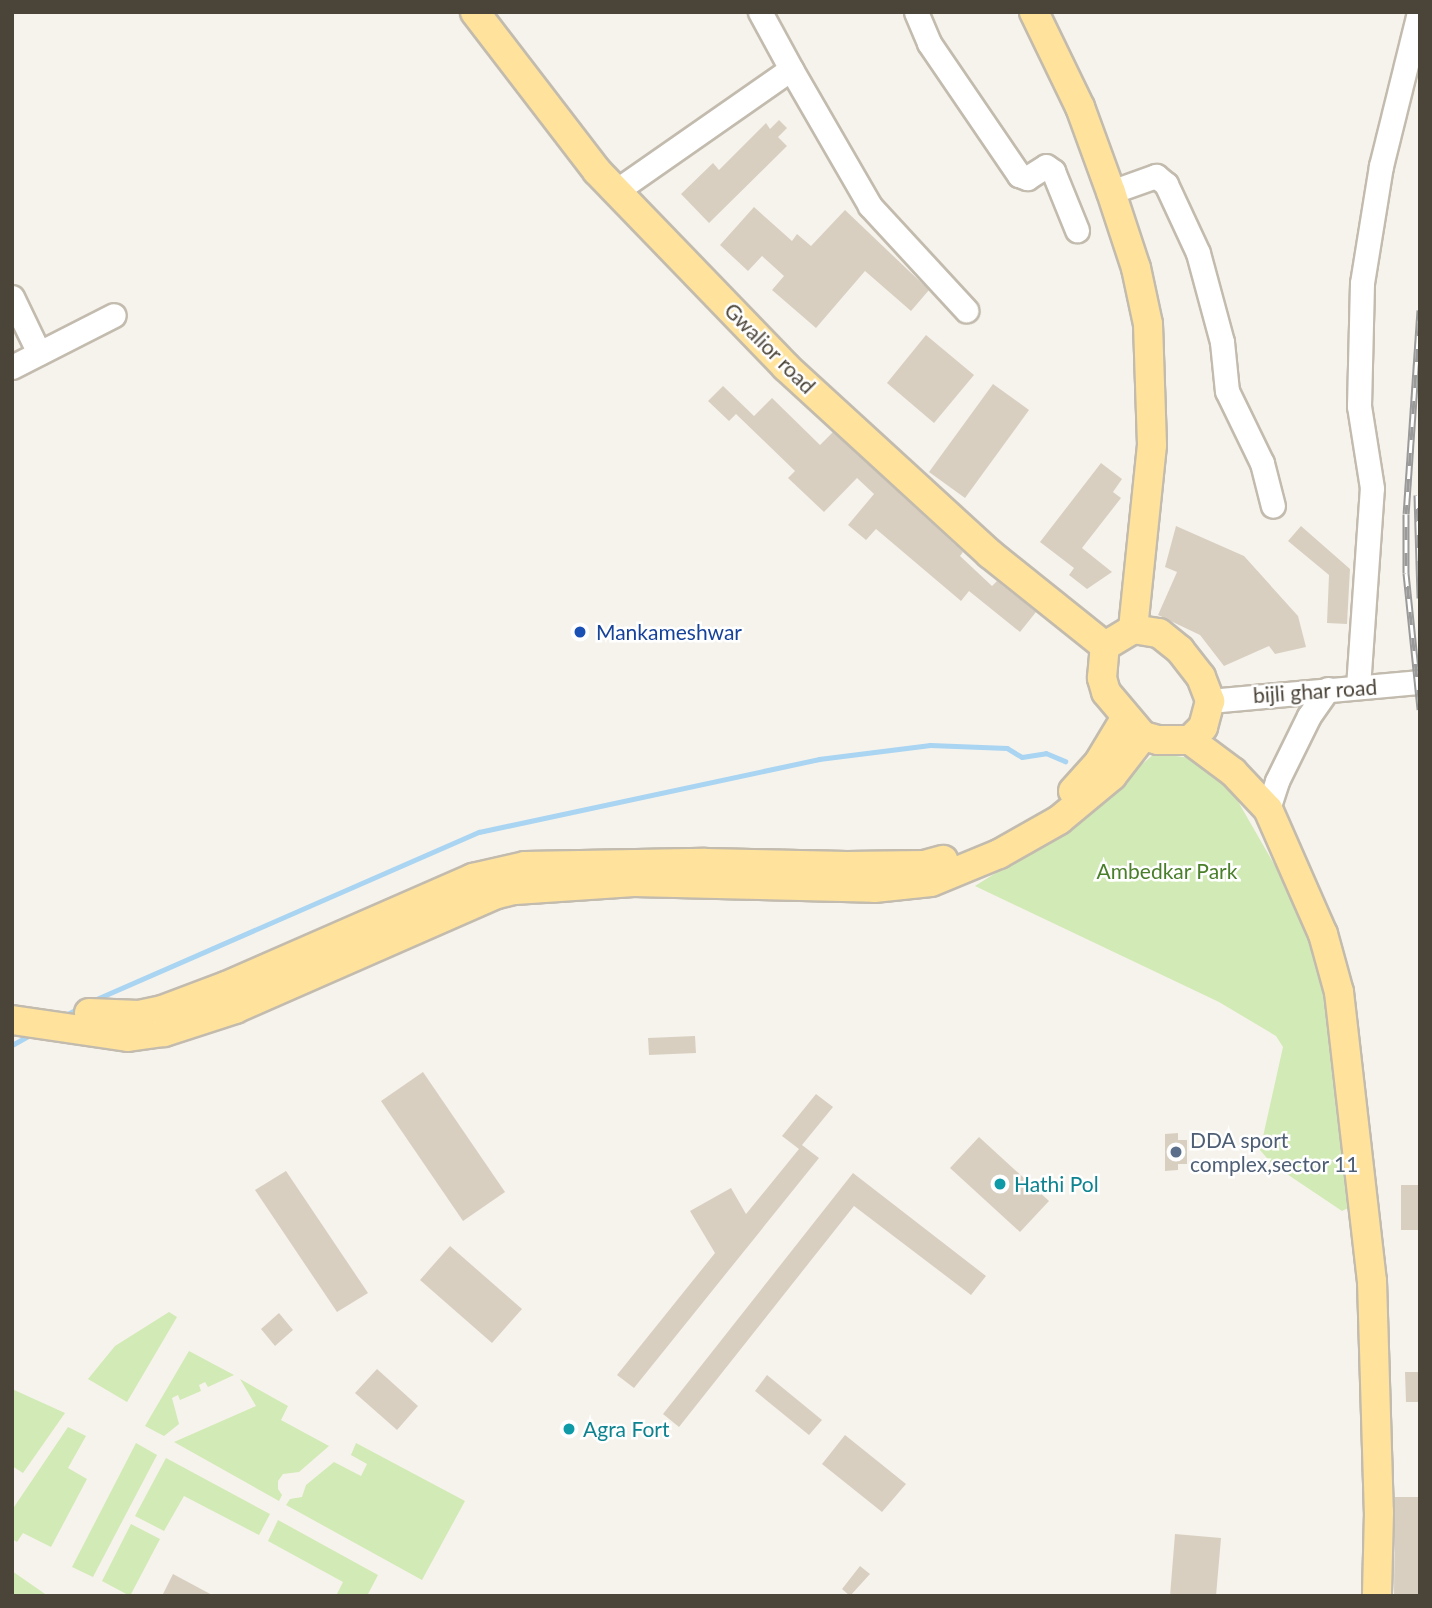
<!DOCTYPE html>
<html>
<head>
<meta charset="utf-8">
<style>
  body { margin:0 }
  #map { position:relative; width:1432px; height:1608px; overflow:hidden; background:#f6f3ec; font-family:Lato,sans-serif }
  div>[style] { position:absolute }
  .green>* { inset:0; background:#d2eab5 }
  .stream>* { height:4.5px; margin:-2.25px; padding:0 2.25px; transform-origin:2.25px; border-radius:2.25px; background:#a9d4f2 }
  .building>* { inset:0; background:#d8cfc1 }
  .roads { filter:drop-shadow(2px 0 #c2bbae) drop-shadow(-2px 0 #c2bbae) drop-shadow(0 2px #c2bbae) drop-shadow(0 -2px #c2bbae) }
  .minor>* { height:23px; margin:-11.5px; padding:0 11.5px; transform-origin:11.5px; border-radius:11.5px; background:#fff }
  .major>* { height:28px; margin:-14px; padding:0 14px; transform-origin:14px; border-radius:14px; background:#ffe39c }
  .rail>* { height:7px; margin-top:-3.5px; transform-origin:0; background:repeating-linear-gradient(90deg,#fff 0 13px,#9a9a9a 0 26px); box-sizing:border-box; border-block:2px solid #9a9a9a }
  .dots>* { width:19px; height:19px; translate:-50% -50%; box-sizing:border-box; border:4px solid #fff; border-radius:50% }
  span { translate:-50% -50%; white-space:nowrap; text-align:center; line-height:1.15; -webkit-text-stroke:5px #fff; paint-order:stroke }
  .street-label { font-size:21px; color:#4b4439 }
  .transit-label { font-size:21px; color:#164399 }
  .left { translate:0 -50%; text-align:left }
  .park-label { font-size:21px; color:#4a7f2a }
  .service-label { font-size:21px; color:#4e5e75 }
  .culture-label { font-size:21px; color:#0d838f }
  .frame { position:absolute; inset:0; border:14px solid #4b4439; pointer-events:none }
</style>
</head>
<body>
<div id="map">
  <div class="green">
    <div style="clip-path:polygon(1155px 753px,1190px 758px,1228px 784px,1304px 916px,1325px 968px,1352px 1206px,1342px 1211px,1272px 1164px,1260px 1150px,1283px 1047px,1276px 1036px,1219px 1002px,975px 886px,1075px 823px)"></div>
    <div style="clip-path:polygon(169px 1312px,177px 1317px,127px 1402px,88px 1379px,115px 1346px)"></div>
    <div style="clip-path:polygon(189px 1351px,234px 1375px,208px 1387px,205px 1382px,199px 1385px,201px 1391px,180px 1400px,178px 1395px,172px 1398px,179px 1424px,164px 1436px,145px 1426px)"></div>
    <div style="clip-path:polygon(240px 1379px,288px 1406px,281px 1420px,329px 1446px,299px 1472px,283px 1474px,278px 1481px,278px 1489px,282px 1495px,279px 1501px,174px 1442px,256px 1406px)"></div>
    <div style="clip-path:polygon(12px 1389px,65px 1413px,23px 1473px,12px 1466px)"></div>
    <div style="clip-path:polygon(68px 1427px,86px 1436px,68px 1468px,87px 1479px,51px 1547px,23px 1533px,17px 1542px,12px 1539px,12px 1510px)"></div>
    <div style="clip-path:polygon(136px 1443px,157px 1455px,93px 1577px,72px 1567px)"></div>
    <div style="clip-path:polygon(356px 1443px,465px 1501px,422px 1580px,286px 1505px,290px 1499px,302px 1497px,306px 1485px,334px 1462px,361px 1476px,367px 1464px,351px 1455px)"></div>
    <div style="clip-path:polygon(166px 1458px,270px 1514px,259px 1535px,184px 1496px,164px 1531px,135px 1516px)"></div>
    <div style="clip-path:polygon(278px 1520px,378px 1575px,367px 1596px,336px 1596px,343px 1582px,268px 1541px)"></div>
    <div style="clip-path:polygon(131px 1524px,160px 1539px,130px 1596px,102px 1581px)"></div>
    <div style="clip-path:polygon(12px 1571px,48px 1596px,12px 1596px)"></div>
  </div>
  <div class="stream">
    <div style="left:92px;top:1001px;width:422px;rotate:-23.6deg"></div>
    <div style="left:479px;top:832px;width:348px;rotate:-12.1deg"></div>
    <div style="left:819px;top:759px;width:112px;rotate:-7.2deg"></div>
    <div style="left:930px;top:745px;width:77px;rotate:2.2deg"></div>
    <div style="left:1007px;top:748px;width:17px;rotate:31deg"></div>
    <div style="left:1022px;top:757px;width:24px;rotate:-9deg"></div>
    <div style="left:1046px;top:753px;width:21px;rotate:23deg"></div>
    <div style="left:64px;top:1016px;width:19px;rotate:-28deg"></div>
    <div style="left:12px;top:1045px;width:23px;rotate:-29deg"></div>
  </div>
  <div class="building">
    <div style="clip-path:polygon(779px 120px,787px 128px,778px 137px,787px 146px,709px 223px,681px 194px,713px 163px,719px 170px,766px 123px,770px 129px)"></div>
    <div style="clip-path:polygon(754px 207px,792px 241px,797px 234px,811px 246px,845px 210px,929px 290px,911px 311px,865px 271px,816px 328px,772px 290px,784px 276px,762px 256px,748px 271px,720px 245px)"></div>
    <div style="clip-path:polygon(926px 335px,974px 375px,934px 423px,887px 383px)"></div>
    <div style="clip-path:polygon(993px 384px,1029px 410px,965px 498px,929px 472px)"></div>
    <div style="clip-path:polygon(723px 386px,754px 416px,772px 398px,820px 445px,833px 432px,963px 552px,960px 556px,992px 586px,997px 581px,1036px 612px,1020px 632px,969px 591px,961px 601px,876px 529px,866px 540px,848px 525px,874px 494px,857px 478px,824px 512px,788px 478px,795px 471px,736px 414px,729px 421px,708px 401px)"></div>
    <div style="clip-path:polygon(1101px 463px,1122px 479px,1113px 492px,1121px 498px,1082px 548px,1112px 572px,1087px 589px,1069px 575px,1074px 568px,1040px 542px)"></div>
    <div style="clip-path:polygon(1176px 526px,1244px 556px,1298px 616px,1306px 647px,1275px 654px,1269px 646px,1224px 666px,1200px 635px,1158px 615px,1177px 572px,1165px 567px)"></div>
    <div style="clip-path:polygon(1301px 526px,1350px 569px,1347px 624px,1327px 623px,1329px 575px,1288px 541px)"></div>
    <div style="clip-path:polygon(695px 1036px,696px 1053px,649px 1055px,648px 1038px)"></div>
    <div style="clip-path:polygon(423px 1072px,505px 1192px,463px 1221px,381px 1101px)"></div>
    <div style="clip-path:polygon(816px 1094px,833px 1107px,802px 1145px,819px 1158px,634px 1388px,617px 1375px,715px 1253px,690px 1211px,731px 1188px,746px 1214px,799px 1149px,782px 1136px)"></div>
    <div style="clip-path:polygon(1178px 1133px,1178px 1140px,1187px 1140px,1187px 1164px,1178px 1164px,1178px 1170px,1165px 1171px,1165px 1134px)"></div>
    <div style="clip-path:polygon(979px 1137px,1049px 1201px,1020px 1232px,950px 1168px)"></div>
    <div style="clip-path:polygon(286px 1171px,368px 1293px,337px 1312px,255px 1190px)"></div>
    <div style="clip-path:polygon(853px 1173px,986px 1276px,971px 1295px,854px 1206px,679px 1427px,663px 1414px)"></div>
    <div style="clip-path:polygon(1401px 1185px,1420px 1185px,1420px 1230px,1401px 1230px)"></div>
    <div style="clip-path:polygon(450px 1246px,522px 1309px,492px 1343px,420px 1280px)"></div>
    <div style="clip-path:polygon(279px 1313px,293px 1330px,275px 1346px,261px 1329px)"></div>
    <div style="clip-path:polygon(377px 1369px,418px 1406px,397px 1430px,355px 1393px)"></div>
    <div style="clip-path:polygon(1405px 1372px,1420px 1372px,1420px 1402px,1406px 1402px)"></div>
    <div style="clip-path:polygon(767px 1375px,822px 1420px,809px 1435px,755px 1391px)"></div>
    <div style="clip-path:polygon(845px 1435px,906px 1484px,882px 1512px,822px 1464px)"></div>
    <div style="clip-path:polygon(1395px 1497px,1420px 1497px,1420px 1596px,1394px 1596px)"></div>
    <div style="clip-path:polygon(1175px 1534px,1221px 1538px,1216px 1596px,1170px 1596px)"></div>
    <div style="clip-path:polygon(860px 1566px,870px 1574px,850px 1596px,842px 1589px)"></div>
    <div style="clip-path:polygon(173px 1574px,214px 1596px,162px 1596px)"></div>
  </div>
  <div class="roads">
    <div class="minor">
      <div style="left:916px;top:12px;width:34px;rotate:67deg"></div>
      <div style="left:929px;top:43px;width:160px;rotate:55.7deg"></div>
      <div style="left:1019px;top:175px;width:9px;rotate:21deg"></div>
      <div style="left:1027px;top:178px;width:22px;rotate:-32deg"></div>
      <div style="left:1046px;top:166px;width:9px;rotate:36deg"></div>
      <div style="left:1053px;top:171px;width:64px;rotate:67.9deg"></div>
      <div style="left:791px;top:69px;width:158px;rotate:60deg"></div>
      <div style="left:870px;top:206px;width:142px;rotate:47.3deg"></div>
      <div style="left:616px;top:191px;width:213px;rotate:-34.9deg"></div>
      <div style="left:791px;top:69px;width:65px;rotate:-118.5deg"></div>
      <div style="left:1111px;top:192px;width:48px;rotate:-19.6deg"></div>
      <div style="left:1156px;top:176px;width:13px;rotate:39deg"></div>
      <div style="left:1166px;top:184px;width:76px;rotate:65.1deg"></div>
      <div style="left:1198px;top:253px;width:92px;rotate:74.9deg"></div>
      <div style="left:1222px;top:342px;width:49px;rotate:84.2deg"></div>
      <div style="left:1227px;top:391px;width:80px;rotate:64.1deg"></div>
      <div style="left:1262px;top:463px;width:44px;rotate:75.7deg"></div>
      <div style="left:12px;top:297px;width:62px;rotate:64.3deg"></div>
      <div style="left:12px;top:367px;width:114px;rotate:-27deg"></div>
      <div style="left:1358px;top:687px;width:199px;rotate:-86deg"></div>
      <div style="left:1372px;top:488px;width:83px;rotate:-99deg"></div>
      <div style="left:1359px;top:406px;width:123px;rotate:-88.6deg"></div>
      <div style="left:1362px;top:283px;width:119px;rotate:-80.8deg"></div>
      <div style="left:1381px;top:166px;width:159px;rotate:-76.1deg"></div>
      <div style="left:1210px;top:701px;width:211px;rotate:-5.2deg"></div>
      <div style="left:1268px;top:809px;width:29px;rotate:-72deg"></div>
      <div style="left:1277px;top:781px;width:72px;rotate:-63.8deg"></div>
      <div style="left:1309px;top:716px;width:33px;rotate:-55deg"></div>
    </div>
    <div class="major">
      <div style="left:475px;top:12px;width:200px;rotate:52.5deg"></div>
      <div style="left:597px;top:171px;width:272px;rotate:46deg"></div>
      <div style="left:786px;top:367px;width:277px;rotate:42.5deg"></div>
      <div style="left:990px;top:554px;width:147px;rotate:38.7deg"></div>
      <div style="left:1034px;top:12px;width:106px;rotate:64.2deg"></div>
      <div style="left:1080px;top:107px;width:90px;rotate:70deg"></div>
      <div style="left:1111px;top:192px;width:80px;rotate:71.8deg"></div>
      <div style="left:1136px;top:268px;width:57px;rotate:77.9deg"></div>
      <div style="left:1148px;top:324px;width:121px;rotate:88.1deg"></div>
      <div style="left:1152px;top:445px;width:185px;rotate:95.9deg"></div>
      <div style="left:1133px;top:629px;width:26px;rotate:9deg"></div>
      <div style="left:1159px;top:633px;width:27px;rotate:39deg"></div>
      <div style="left:1180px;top:650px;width:34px;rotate:52deg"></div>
      <div style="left:1201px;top:677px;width:26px;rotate:69deg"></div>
      <div style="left:1210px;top:701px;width:27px;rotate:105deg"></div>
      <div style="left:1203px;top:727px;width:18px;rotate:135deg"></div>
      <div style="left:1190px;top:740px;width:32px;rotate:180deg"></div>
      <div style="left:1158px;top:740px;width:16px;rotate:-165deg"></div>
      <div style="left:1143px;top:736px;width:57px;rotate:-130.1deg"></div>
      <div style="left:1106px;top:692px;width:15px;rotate:-106deg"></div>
      <div style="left:1102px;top:678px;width:32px;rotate:-85deg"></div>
      <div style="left:1105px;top:646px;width:33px;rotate:-31deg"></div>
      <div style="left:1190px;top:740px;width:54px;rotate:36.7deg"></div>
      <div style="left:1233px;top:772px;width:51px;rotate:46.6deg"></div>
      <div style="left:1268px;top:809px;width:137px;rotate:66.3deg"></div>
      <div style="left:1323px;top:934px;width:60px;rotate:74.6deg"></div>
      <div style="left:1339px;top:992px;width:291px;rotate:83.5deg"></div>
      <div style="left:1372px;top:1281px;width:231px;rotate:88.3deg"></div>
      <div style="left:1379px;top:1512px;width:84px;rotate:91.4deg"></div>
      <div style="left:1073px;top:791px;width:39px;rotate:-48deg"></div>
      <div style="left:1099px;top:762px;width:52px;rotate:-59deg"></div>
      <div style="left:89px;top:1013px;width:50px;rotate:2.3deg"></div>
      <div style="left:139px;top:1015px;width:24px;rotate:-12deg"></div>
      <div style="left:162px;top:1010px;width:68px;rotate:-20.6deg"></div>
      <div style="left:226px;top:986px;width:270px;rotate:-23.6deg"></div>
      <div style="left:473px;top:878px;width:53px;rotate:-13deg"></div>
      <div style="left:525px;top:866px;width:180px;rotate:-1deg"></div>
      <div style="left:705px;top:863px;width:142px;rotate:1.2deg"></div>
      <div style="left:847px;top:866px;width:77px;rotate:-0.7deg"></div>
      <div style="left:924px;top:865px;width:20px;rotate:-15deg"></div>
      <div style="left:12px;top:1020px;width:117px;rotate:8.3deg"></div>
      <div style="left:128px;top:1037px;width:36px;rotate:-8deg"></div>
      <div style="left:164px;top:1032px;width:75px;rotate:-17.9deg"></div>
      <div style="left:235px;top:1009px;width:286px;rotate:-23.7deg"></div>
      <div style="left:497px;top:894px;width:18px;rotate:-13deg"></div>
      <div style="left:515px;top:890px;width:119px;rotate:-3.8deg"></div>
      <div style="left:634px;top:882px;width:240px;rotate:1.4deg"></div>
      <div style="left:874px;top:888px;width:57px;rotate:-6deg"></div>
      <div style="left:931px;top:882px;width:74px;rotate:-22.4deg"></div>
      <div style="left:999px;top:854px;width:69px;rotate:-29.5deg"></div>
      <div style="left:1059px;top:820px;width:69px;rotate:-39.7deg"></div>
      <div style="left:1112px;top:776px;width:51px;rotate:-52.2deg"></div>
    </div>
  </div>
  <div class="rail">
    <div style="left:1420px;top:310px;width:204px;rotate:93.9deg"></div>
    <div style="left:1406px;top:514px;width:59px;rotate:90deg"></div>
    <div style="left:1406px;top:573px;width:137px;rotate:84.1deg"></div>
    <div style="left:1417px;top:495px;width:103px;rotate:88.3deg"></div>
  </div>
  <div class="dots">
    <div style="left:580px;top:632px;background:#1a4fb4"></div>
    <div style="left:1176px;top:1152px;background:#5c6f8a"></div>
    <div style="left:1000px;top:1184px;background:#0f9aa8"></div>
    <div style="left:569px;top:1429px;background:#0f9aa8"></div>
  </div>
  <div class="street-label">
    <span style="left:770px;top:348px;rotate:45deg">Gwalior road</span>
    <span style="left:1315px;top:691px;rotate:-4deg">bijli ghar road</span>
  </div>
  <div class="transit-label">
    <span class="left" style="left:596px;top:632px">Mankameshwar</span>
  </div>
  <div class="park-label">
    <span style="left:1167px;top:871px">Ambedkar Park</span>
  </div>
  <div class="service-label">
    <span class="left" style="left:1190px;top:1152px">DDA sport<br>complex,sector 11</span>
  </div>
  <div class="culture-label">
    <span class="left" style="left:1014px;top:1184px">Hathi Pol</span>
    <span class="left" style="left:583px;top:1429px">Agra Fort</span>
  </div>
  <div class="frame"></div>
</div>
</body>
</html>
